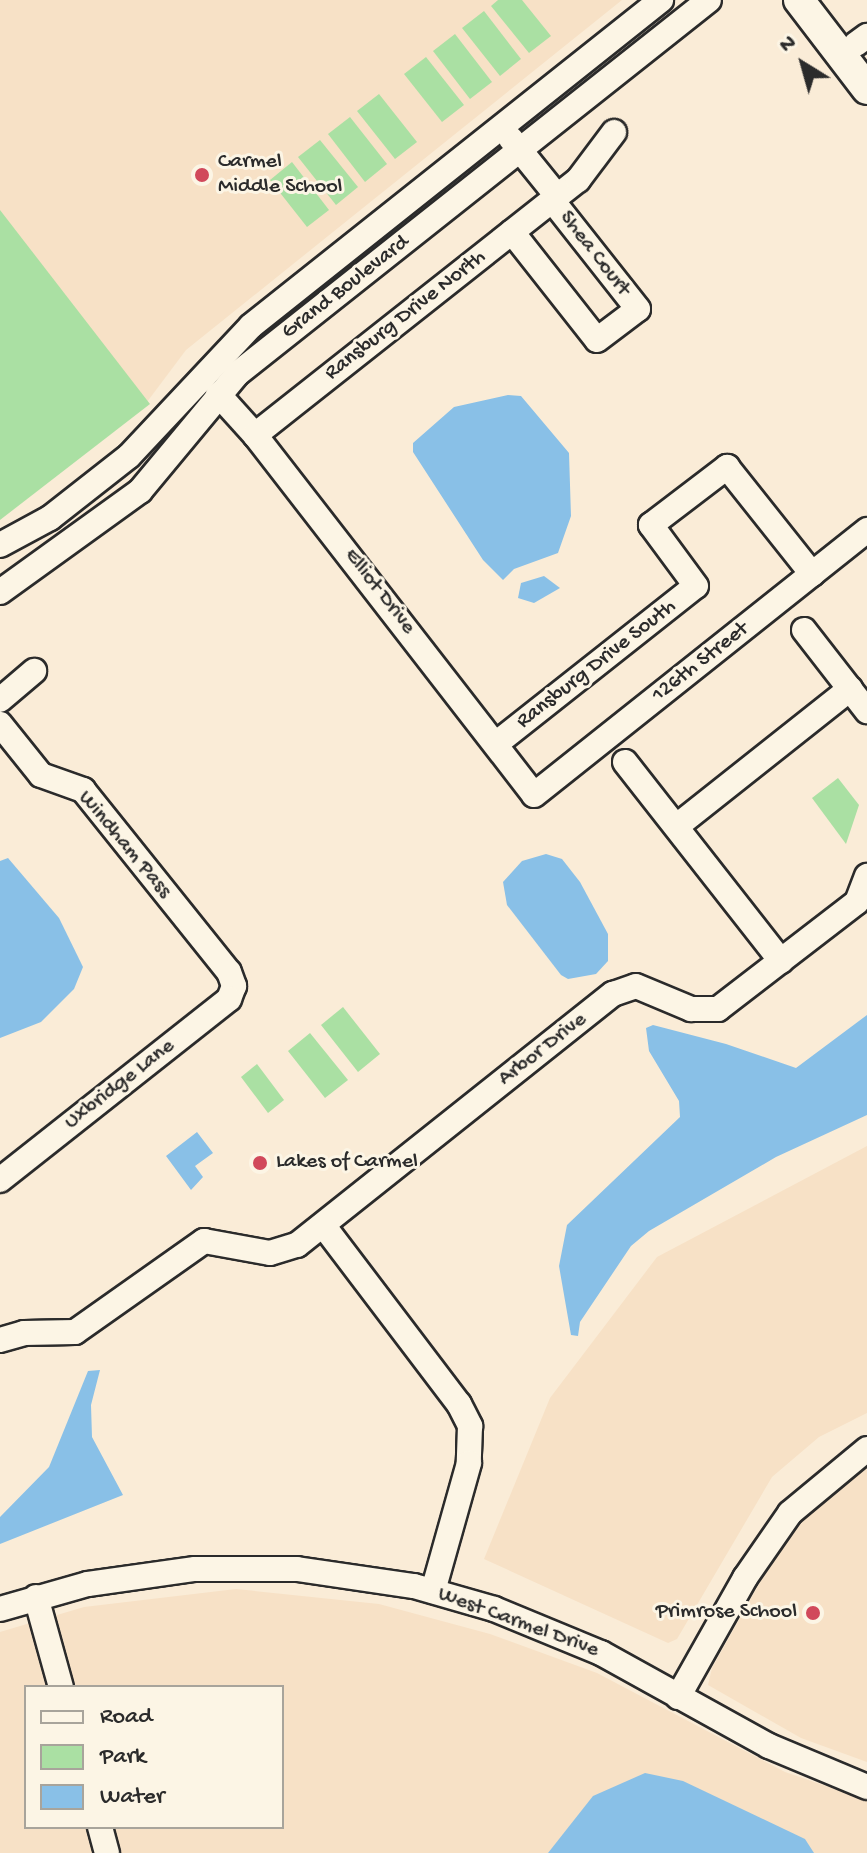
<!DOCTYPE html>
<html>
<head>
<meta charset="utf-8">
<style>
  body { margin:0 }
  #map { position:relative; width:867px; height:1853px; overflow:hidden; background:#faecd7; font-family:"Gochi Hand",sans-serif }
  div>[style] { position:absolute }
  .built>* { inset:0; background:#f7e1c6 }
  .green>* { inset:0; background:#aae0a3 }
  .water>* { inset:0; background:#89c0e7 }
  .roads { filter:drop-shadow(2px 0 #2b2b2b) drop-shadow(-2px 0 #2b2b2b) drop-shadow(0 2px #2b2b2b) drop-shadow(0 -2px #2b2b2b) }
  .minor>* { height:24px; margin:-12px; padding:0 12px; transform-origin:12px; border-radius:12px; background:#fcf5e5 }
  .major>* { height:30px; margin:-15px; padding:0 15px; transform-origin:15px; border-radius:15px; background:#fcf5e5 }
  .dots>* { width:22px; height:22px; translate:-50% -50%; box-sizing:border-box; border:4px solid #fcf5e5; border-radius:50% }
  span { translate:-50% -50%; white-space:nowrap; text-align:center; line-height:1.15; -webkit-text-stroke:6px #fcf5e5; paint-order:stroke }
  .poi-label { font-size:22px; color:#2b2b2b }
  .left { translate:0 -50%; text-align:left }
  .right { translate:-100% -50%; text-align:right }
  .street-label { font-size:22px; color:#2b2b2b }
  .legend { position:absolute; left:24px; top:1685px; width:260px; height:144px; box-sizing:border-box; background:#fcf5e5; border:2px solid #a8a49b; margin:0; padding:10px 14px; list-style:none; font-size:24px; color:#2b2b2b }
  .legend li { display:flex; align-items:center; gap:16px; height:40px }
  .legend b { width:40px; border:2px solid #a8a49b }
  .north { position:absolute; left:763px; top:24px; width:80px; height:80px; -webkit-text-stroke:6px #fcf5e5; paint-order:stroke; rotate:323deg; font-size:22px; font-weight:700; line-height:32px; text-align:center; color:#2b2b2b }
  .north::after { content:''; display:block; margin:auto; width:28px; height:36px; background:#2b2b2b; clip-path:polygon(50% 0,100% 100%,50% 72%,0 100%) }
</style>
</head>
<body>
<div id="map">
  <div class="built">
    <div style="clip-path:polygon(0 0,622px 0,186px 350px,141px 410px,0 517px)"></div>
    <div style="clip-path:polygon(867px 1146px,867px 1413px,819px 1437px,772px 1477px,677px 1639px,668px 1643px,484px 1559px,550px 1398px,657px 1257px)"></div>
    <div style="clip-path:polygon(867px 1467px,867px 1762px,801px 1738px,708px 1685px,712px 1668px,778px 1550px,805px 1514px)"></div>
    <div style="clip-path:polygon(evenodd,236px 1589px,379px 1604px,490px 1634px,597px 1673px,785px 1772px,867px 1800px,867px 1853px,0 1853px,0 1632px,84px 1607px,236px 1589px,26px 1687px,282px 1687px,282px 1827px,26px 1827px,26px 1687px)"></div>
  </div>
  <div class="green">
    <div style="clip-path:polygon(498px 0,522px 0,551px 36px,529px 53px,491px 6px)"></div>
    <div style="clip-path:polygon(484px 11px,521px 59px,500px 76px,462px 28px)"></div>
    <div style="clip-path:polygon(455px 34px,492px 82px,470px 99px,433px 51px)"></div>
    <div style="clip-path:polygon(426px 57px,464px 105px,442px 122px,404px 74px)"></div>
    <div style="clip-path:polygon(379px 94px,417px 142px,395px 159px,357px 111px)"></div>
    <div style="clip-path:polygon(350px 117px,387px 164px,365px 182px,328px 134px)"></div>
    <div style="clip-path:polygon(320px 140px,358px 187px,336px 205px,298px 157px)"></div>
    <div style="clip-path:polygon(292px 162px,329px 210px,307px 227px,270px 180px)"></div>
    <div style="clip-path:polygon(0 210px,150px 404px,0 520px)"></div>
    <div style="clip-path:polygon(838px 778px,859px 805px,846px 844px,812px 798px)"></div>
    <div style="clip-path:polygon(343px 1007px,380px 1054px,358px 1072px,321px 1025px)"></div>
    <div style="clip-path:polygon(310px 1033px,348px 1080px,325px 1098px,288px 1051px)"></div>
    <div style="clip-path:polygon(257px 1064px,284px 1100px,268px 1113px,241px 1077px)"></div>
  </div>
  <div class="water">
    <div style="clip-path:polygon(508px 395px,521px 396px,569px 453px,571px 516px,558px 553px,514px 569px,503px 580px,483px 560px,413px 452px,413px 443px,454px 407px)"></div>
    <div style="clip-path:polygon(544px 576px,560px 588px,534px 603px,518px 598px,521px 583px)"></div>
    <div style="clip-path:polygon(546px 854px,562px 859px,580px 882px,608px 934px,608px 961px,596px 974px,568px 979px,561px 975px,507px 905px,503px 882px,522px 861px)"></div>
    <div style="clip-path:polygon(8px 858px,59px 918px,83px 967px,74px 989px,41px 1022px,0 1038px,0 861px)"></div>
    <div style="clip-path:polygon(867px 1015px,867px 1115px,776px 1157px,649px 1231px,631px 1246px,580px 1322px,578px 1336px,571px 1335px,559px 1266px,567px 1225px,680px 1117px,679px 1101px,649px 1051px,646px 1028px,653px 1025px,726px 1044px,796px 1068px)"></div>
    <div style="clip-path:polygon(197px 1132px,213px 1153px,195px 1166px,203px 1177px,191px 1190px,166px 1156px)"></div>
    <div style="clip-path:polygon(100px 1370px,91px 1405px,92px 1437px,123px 1495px,0 1544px,0 1517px,49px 1467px,88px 1371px)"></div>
    <div style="clip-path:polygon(645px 1773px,683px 1781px,805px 1839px,814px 1853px,548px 1853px,593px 1796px)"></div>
  </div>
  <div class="roads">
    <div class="minor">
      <div style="left:856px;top:44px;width:14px;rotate:-36deg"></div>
      <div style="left:511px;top:139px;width:73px;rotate:51.1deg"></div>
      <div style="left:512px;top:232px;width:137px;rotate:51.8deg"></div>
      <div style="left:597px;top:340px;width:51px;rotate:-37.1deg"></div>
      <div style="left:638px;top:309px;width:139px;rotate:-128.3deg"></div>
      <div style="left:218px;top:394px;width:55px;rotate:47.9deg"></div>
      <div style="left:255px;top:435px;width:455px;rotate:52.2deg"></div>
      <div style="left:534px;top:795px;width:426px;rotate:-38.5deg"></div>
      <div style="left:255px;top:435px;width:412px;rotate:-38.3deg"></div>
      <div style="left:578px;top:180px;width:60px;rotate:-53.1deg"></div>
      <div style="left:0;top:545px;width:57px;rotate:-28.4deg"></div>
      <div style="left:50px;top:518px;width:100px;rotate:-38.1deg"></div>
      <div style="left:129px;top:456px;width:178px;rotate:-46.8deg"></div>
      <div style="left:251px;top:326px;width:524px;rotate:-38.49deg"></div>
      <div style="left:0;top:592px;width:173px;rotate:-35.8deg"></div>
      <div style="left:140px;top:491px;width:152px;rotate:-50.3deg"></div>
      <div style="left:237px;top:374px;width:602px;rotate:-38.39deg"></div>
      <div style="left:804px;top:630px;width:103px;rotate:52.1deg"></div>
      <div style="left:0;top:700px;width:45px;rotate:-40.5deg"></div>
      <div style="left:0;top:724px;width:65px;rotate:51.2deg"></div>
      <div style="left:41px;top:775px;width:45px;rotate:19.7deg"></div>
      <div style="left:83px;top:790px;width:233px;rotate:51.3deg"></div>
      <div style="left:229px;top:972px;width:15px;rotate:70deg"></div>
      <div style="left:234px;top:986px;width:14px;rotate:111deg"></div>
      <div style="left:229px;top:999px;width:292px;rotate:141.7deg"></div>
      <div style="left:497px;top:743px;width:253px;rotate:-38.3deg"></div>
      <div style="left:696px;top:586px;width:76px;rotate:-126.4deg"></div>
      <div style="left:651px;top:525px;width:96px;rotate:-37.3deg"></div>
      <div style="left:727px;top:467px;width:137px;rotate:51.5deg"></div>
      <div style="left:625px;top:762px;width:253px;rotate:51.9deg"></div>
      <div style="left:677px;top:826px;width:221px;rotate:-38.4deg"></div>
      <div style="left:323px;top:1225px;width:225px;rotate:52.8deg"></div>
      <div style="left:459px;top:1404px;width:25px;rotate:63deg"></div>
      <div style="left:470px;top:1426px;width:37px;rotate:92deg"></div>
      <div style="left:469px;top:1463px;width:133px;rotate:105.7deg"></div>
      <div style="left:0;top:1340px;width:25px;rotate:-16deg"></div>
      <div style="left:24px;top:1333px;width:51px;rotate:-1.1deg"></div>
      <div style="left:75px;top:1332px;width:158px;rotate:-35.2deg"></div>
      <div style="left:204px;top:1241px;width:67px;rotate:10.3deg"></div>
      <div style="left:270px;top:1253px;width:28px;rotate:-17deg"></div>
      <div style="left:297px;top:1245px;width:404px;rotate:-38.5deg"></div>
      <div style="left:613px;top:994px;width:24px;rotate:-19deg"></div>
      <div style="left:636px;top:986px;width:60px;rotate:22.7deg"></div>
      <div style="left:691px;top:1009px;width:27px"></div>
      <div style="left:718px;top:1009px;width:175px;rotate:-37.6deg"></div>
      <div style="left:857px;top:902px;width:28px;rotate:-69deg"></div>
      <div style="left:36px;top:1597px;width:93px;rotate:74.5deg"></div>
      <div style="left:0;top:1609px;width:91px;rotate:-15.9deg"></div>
      <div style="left:88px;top:1584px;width:108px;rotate:-8deg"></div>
      <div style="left:195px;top:1569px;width:102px"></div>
      <div style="left:297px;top:1569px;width:118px;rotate:8.3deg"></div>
      <div style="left:414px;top:1586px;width:83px;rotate:16deg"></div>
      <div style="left:494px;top:1609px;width:116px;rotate:22.4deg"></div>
      <div style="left:601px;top:1653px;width:192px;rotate:29deg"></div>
      <div style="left:769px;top:1746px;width:106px;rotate:22.7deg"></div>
      <div style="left:678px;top:1697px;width:137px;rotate:-60.6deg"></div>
      <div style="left:745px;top:1578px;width:79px;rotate:-55.3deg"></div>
      <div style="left:790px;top:1513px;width:100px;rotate:-39.7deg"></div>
      <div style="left:100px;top:1827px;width:27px;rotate:75deg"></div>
    </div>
    <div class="major">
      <div style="left:799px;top:0;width:112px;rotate:52.6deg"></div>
    </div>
  </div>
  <div class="dots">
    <div style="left:202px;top:175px;background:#d1495b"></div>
    <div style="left:260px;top:1163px;background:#d1495b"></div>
    <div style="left:813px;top:1613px;background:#d1495b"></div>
  </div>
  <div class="poi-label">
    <span class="left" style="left:218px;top:175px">Carmel<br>Middle School</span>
    <span class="left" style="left:276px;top:1163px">Lakes of Carmel</span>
    <span class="right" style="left:797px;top:1613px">Primrose School</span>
  </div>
  <div class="street-label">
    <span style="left:594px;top:254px;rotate:52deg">Shea Court</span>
    <span style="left:346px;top:288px;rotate:-38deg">Grand Boulevard</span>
    <span style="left:406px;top:316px;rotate:-38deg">Ransburg Drive North</span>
    <span style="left:379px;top:592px;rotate:52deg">Elliot Drive</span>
    <span style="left:701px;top:663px;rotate:-38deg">126th Street</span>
    <span style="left:597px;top:665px;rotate:-38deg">Ransburg Drive South</span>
    <span style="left:124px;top:845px;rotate:50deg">Windham Pass</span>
    <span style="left:543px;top:1050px;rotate:-38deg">Arbor Drive</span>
    <span style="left:120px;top:1085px;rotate:-38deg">Uxbridge Lane</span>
    <span style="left:518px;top:1623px;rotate:20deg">West Carmel Drive</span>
  </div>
  <ul class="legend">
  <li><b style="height:10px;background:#fcf5e5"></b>Road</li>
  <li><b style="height:22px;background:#aae0a3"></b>Park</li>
  <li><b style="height:22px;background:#89c0e7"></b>Water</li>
  </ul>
  <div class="north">N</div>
</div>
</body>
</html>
